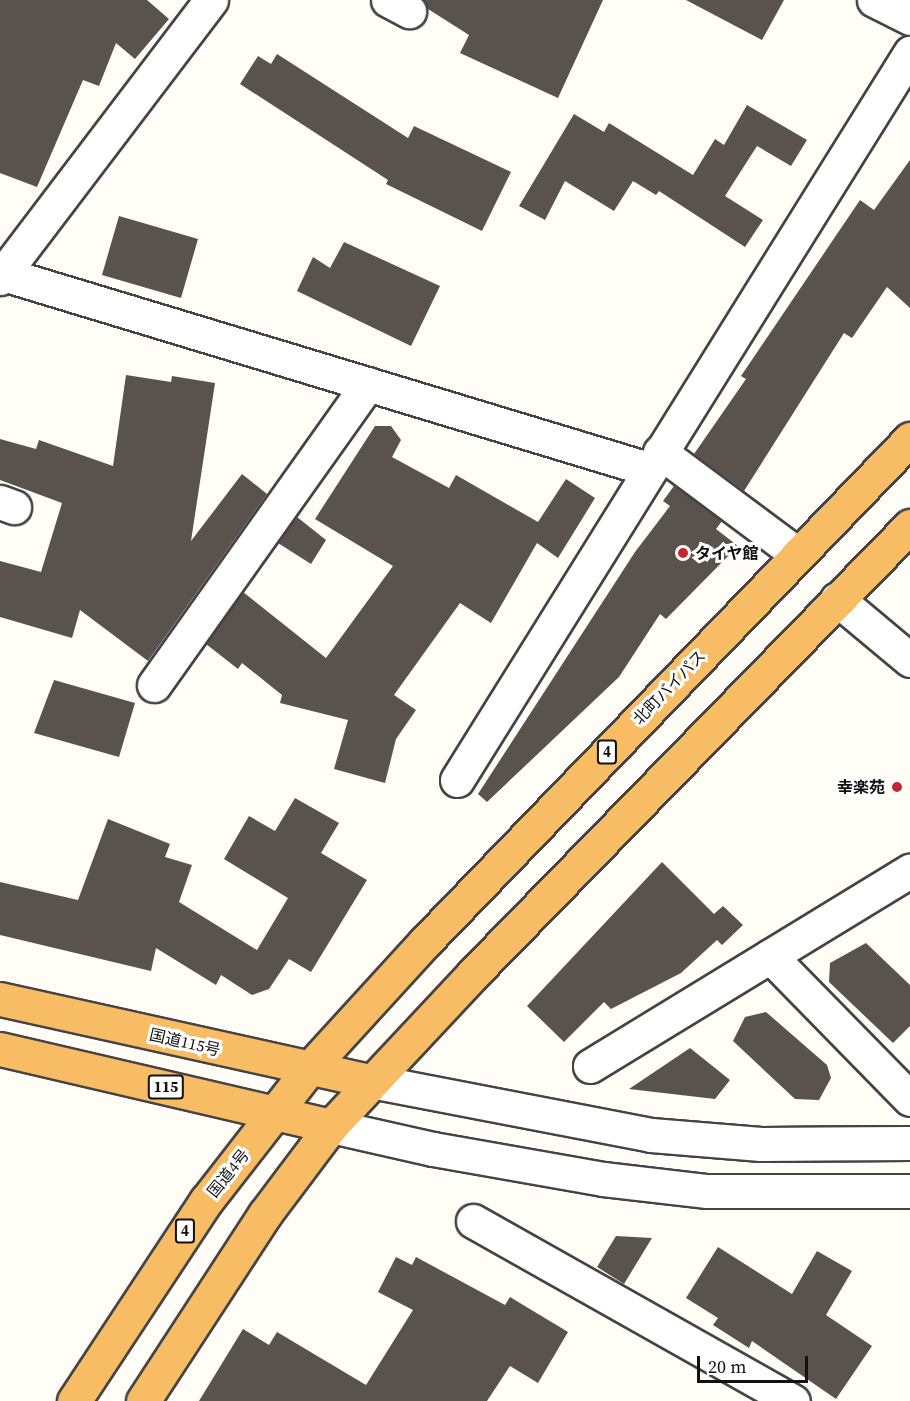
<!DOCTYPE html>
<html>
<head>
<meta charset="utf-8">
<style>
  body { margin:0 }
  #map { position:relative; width:910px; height:1401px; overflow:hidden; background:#fffdf5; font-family:"Source Serif 4","Noto Sans JP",serif }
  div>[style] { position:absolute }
  .building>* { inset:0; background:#5a524d }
  .roads { filter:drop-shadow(2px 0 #444) drop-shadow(-2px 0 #444) drop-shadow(0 2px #444) drop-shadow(0 -2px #444) }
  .minor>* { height:33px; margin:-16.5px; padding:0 16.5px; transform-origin:16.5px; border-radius:16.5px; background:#fff }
  .tertiary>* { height:33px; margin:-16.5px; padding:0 16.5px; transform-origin:16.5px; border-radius:16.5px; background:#fff }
  .trunk>* { height:33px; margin:-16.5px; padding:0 16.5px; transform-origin:16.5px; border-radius:16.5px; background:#f7bc64 }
  .dots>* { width:16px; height:16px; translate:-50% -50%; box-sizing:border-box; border:3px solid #fff; border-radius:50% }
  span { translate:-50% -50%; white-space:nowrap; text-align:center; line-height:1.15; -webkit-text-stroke:6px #fff; paint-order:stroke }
  .shield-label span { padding:2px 4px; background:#fff; border:2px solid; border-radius:4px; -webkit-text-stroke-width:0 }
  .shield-label { font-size:15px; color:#111; font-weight:700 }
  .poi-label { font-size:16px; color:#111; font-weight:700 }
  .left { translate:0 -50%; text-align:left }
  .right { translate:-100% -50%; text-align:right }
  .street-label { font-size:16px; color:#111 }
  .scale { position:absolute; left:697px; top:1356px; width:111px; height:27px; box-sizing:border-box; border:3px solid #111; border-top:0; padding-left:8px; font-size:18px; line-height:21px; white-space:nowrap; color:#111; -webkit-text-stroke:4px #fff; paint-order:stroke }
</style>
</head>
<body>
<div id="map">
  <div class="building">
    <div style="clip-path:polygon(0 0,147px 0,169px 19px,135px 59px,116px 43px,99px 86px,83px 80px,37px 187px,0 173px)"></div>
    <div style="clip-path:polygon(424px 0,603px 0,558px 98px,460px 53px,469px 35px,428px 9px)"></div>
    <div style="clip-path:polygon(686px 0,784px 0,762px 40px)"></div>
    <div style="clip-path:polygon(277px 54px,408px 138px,414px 126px,511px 172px,482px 231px,386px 184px,388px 180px,240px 84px,258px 56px,271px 64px)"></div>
    <div style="clip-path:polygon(747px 105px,807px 140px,791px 166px,757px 146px,725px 196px,763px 220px,745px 247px,659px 191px,656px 195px,633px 181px,614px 211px,565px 181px,545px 220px,519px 206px,574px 114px,604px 132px,609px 123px,693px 175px,715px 139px,724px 145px)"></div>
    <div style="clip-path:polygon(910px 160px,910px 308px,887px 287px,852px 338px,844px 333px,744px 491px,694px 454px,746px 379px,741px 376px,860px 200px,874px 210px)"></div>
    <div style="clip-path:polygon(119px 216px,198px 239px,181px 298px,102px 275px)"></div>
    <div style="clip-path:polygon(344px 242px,440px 286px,411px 346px,297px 291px,313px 257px,330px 268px)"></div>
    <div style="clip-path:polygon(126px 375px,171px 382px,172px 376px,215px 383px,191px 541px,242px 474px,267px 494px,148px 661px,80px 610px,72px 638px,0 617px,0 561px,41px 572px,62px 503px,0 480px,0 439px,36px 449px,39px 440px,113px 466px)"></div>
    <div style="clip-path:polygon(375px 426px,391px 426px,401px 440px,392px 457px,449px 488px,456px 475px,538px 522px,566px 479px,595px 498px,558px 558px,537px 543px,491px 623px,460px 603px,394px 695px,416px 710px,396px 739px,385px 783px,334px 769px,348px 720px,280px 703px,282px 695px,242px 663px,238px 669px,206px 644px,243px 592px,326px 658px,393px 566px,315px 519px)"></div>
    <div style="clip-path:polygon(674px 486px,722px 521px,716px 529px,738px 546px,666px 619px,660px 614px,619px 677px,487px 802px,478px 794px,635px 552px,670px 506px,663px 501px)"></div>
    <div style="clip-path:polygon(297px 517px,326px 540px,311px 564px,278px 543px)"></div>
    <div style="clip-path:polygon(54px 680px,135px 703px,119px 757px,34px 733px)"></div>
    <div style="clip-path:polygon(295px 798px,339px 823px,321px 853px,367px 880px,311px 972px,289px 959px,269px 989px,252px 995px,221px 975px,216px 985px,156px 948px,151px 971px,0 935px,0 882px,78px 900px,108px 819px,170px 844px,165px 857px,192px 865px,179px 902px,257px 950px,288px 898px,224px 859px,249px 816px,275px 831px)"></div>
    <div style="clip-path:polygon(662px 862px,714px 914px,723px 906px,743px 925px,722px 945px,717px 940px,681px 973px,611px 1009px,604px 1002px,564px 1042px,527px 1006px)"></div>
    <div style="clip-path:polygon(866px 943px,910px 985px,910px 1026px,893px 1043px,829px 982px,830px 963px)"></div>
    <div style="clip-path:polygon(766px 1012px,827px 1065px,831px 1078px,819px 1100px,795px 1099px,733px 1041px,745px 1017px)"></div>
    <div style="clip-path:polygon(690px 1048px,730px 1080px,715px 1099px,629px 1089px)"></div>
    <div style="clip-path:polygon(616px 1236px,652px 1238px,624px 1284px,597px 1267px)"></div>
    <div style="clip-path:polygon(718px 1247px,792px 1294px,817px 1251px,852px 1271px,826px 1315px,872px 1346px,836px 1399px,752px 1341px,749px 1348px,713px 1325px,718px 1318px,686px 1298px)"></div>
    <div style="clip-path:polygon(396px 1257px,412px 1265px,416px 1257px,505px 1305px,510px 1297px,568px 1332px,538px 1383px,510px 1366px,487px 1401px,199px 1401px,243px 1329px,269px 1345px,277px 1332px,366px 1385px,413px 1310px,378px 1292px)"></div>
  </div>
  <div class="roads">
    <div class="minor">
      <div style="left:388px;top:0;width:24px;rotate:28deg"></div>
      <div style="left:0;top:273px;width:677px;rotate:16.83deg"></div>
      <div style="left:0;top:278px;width:349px;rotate:-52.8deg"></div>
      <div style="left:660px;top:452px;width:171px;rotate:36.7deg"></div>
      <div style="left:0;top:502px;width:15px;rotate:20deg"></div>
      <div style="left:837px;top:599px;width:95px;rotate:39.9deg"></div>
      <div style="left:154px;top:685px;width:369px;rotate:-54.6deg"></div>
      <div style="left:457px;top:780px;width:857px;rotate:-58.07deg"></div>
      <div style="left:770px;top:956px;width:200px;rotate:45.6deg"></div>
      <div style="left:590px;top:1066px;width:375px;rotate:-31.4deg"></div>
      <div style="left:473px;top:1221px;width:367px;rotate:29.4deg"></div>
    </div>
    <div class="tertiary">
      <div style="left:874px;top:0;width:40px;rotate:26.6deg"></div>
      <div style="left:371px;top:1081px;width:285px;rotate:10.9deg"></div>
      <div style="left:651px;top:1135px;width:110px;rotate:4.7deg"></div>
      <div style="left:761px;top:1144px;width:149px;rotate:-0.4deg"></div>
      <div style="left:331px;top:1126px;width:105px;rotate:12.7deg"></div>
      <div style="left:433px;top:1149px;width:173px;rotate:10deg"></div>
      <div style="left:603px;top:1179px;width:105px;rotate:6.6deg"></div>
      <div style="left:707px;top:1191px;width:203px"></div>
    </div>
    <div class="trunk">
      <div style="left:0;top:999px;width:380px;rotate:12.5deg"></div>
      <div style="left:0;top:1049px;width:340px;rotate:13.1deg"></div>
      <div style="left:74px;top:1401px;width:240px;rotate:-56.6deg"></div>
      <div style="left:206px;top:1201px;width:166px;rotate:-52.1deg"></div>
      <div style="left:308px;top:1070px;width:173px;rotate:-47.6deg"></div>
      <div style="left:425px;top:942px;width:699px;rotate:-46.04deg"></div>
      <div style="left:143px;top:1401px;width:223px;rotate:-56.9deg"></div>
      <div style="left:265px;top:1214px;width:110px;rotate:-53.1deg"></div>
      <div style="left:331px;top:1126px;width:208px;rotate:-46.9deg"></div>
      <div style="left:473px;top:974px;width:626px;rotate:-45.71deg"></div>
    </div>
  </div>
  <div class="dots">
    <div style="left:683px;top:553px;background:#c4262e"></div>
    <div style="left:897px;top:787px;background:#c4262e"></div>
  </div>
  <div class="shield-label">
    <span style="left:607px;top:752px">4</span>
    <span style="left:166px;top:1087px">115</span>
    <span style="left:185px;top:1231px">4</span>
  </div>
  <div class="poi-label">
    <span class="left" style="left:695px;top:553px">タイヤ館</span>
    <span class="right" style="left:885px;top:787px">幸楽苑</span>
  </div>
  <div class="street-label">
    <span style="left:669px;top:687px;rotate:-46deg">北町バイパス</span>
    <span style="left:185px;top:1042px;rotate:13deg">国道115号</span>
    <span style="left:228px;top:1173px;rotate:-51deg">国道4号</span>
  </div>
  <div class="scale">20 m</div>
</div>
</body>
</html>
